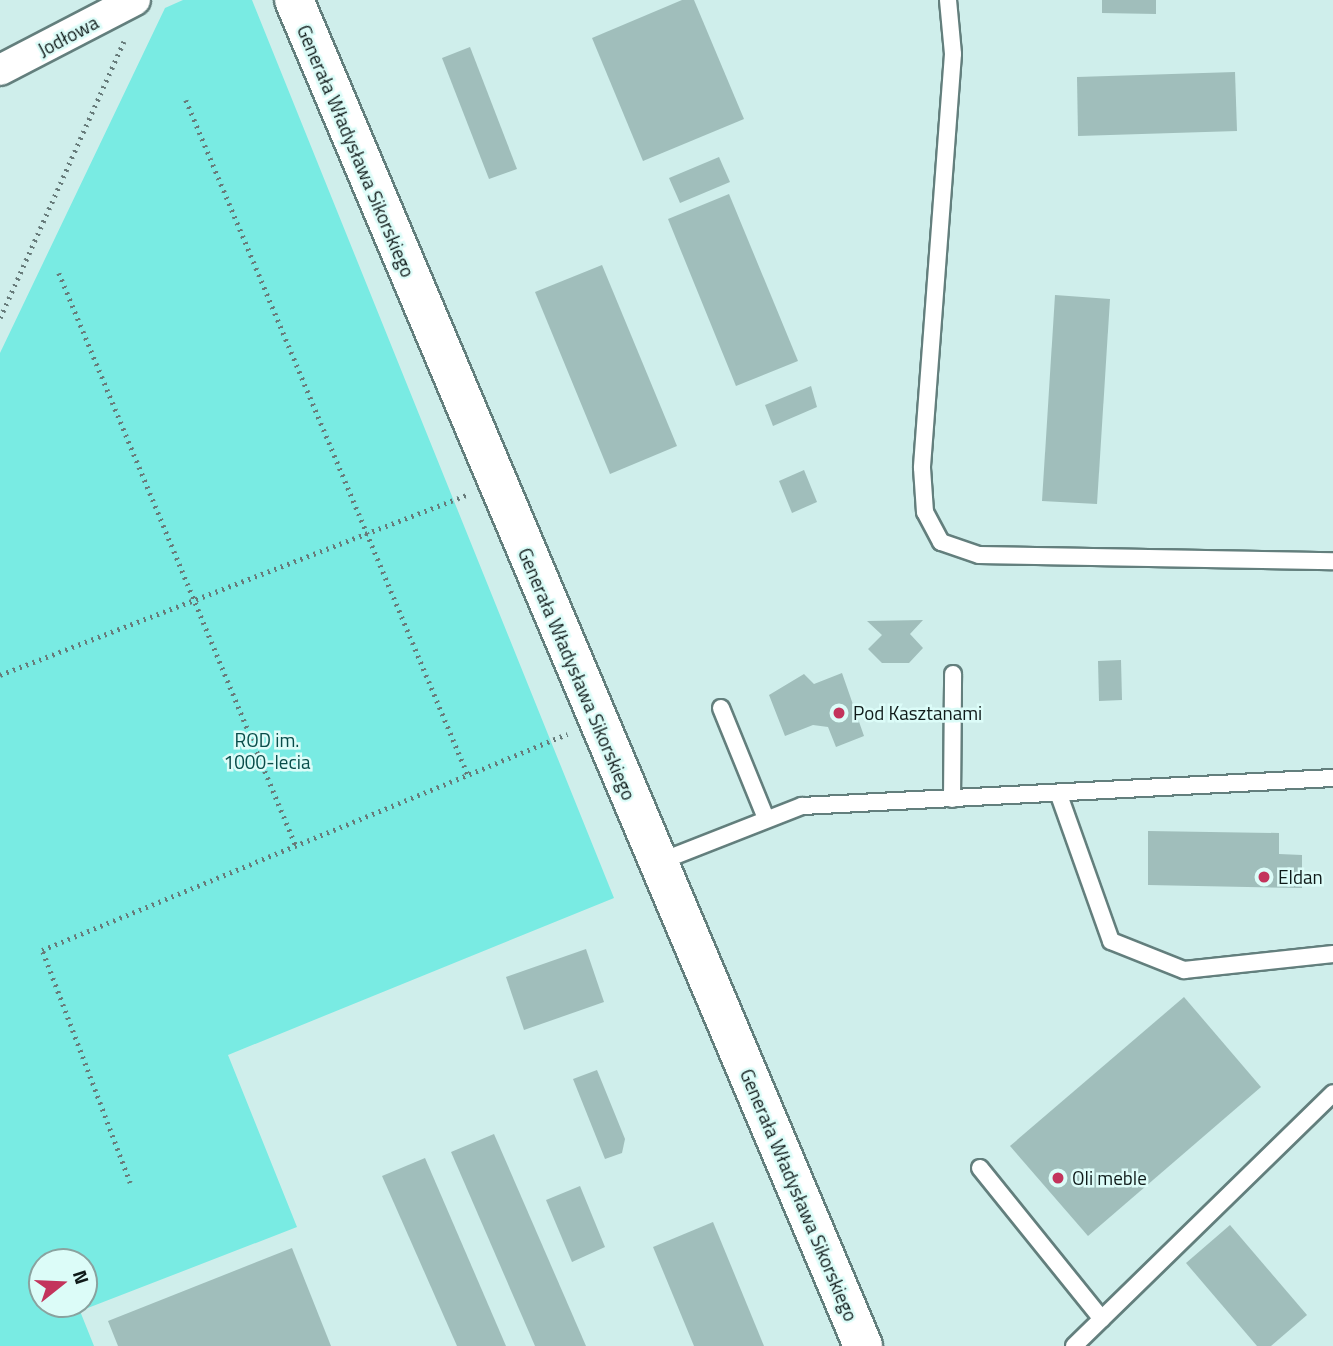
<!DOCTYPE html>
<html>
<head>
<meta charset="utf-8">
<style>
  body { margin:0 }
  #map { position:relative; width:1333px; height:1346px; overflow:hidden; background:#cfeeeb; font-family:"Titillium Web",sans-serif }
  div>[style] { position:absolute }
  .green>* { inset:0; background:#79ebe3 }
  .building>* { inset:0; background:#a0bebb }
  .path>* { height:4.5px; margin-top:-2.25px; transform-origin:0; background:repeating-linear-gradient(90deg,#677b7a 0 2px,transparent 0 7px) }
  .roads { filter:drop-shadow(2px 0 #637f7d) drop-shadow(-2px 0 #637f7d) drop-shadow(0 2px #637f7d) drop-shadow(0 -2px #637f7d) }
  .lane>* { height:16px; margin:-8px; padding:0 8px; transform-origin:8px; border-radius:8px; background:#fff }
  .street>* { height:30px; margin:-15px; padding:0 15px; transform-origin:15px; border-radius:15px; background:#fff }
  .secondary>* { height:38px; margin:-19px; padding:0 19px; transform-origin:19px; border-radius:19px; background:#fff }
  .dots>* { width:19px; height:19px; translate:-50% -50%; box-sizing:border-box; border:4px solid #dcfcf8; border-radius:50% }
  span { translate:-50% -50%; white-space:nowrap; text-align:center; line-height:1.15; -webkit-text-stroke:5px #dcfcf8; paint-order:stroke }
  .street-label { font-size:19px; color:#0f1a19 }
  .poi-label { font-size:19px; color:#0f1a19 }
  .left { translate:0 -50%; text-align:left }
  .park-label { font-size:19px; color:#084c49 }
  .north { position:absolute; left:28px; top:1248px; width:70px; height:70px; box-sizing:border-box; background:#dcfcf8; border:2px solid #8aa29f; border-radius:50%; rotate:72deg; font-size:19px; font-weight:700; line-height:28px; text-align:center; color:#0f1a19 }
  .north::after { content:''; display:block; margin:auto; width:24px; height:32px; background:#c3345c; clip-path:polygon(50% 0,100% 100%,50% 72%,0 100%) }
</style>
</head>
<body>
<div id="map">
  <div class="green">
    <div style="clip-path:polygon(evenodd,183px 0,252px 0,614px 898px,228px 1055px,297px 1227px,80px 1311px,94px 1346px,0 1346px,0 353px,165px 8px,183px 0,42px 1262px,84px 1262px,84px 1304px,42px 1304px,42px 1262px)"></div>
  </div>
  <div class="building">
    <div style="clip-path:polygon(682px 0,694px 0,744px 119px,643px 161px,592px 38px)"></div>
    <div style="clip-path:polygon(1102px 0,1156px 0,1156px 14px,1102px 13px)"></div>
    <div style="clip-path:polygon(470px 47px,517px 169px,489px 179px,442px 58px)"></div>
    <div style="clip-path:polygon(1235px 72px,1237px 131px,1078px 136px,1077px 77px)"></div>
    <div style="clip-path:polygon(719px 157px,730px 182px,680px 203px,669px 178px)"></div>
    <div style="clip-path:polygon(729px 194px,798px 361px,736px 386px,668px 219px)"></div>
    <div style="clip-path:polygon(602px 265px,677px 446px,610px 474px,535px 292px)"></div>
    <div style="clip-path:polygon(1055px 295px,1110px 299px,1097px 504px,1042px 501px)"></div>
    <div style="clip-path:polygon(811px 386px,817px 407px,773px 426px,765px 405px)"></div>
    <div style="clip-path:polygon(804px 470px,817px 502px,792px 513px,779px 481px)"></div>
    <div style="clip-path:polygon(923px 620px,910px 634px,923px 648px,909px 663px,882px 663px,868px 649px,882px 635px,867px 621px)"></div>
    <div style="clip-path:polygon(1121px 660px,1122px 700px,1099px 701px,1098px 661px)"></div>
    <div style="clip-path:polygon(842px 673px,864px 736px,836px 747px,828px 727px,813px 725px,785px 736px,769px 695px,804px 674px,814px 684px)"></div>
    <div style="clip-path:polygon(1148px 831px,1279px 833px,1279px 854px,1302px 855px,1302px 888px,1148px 885px)"></div>
    <div style="clip-path:polygon(586px 949px,604px 1002px,524px 1030px,506px 977px)"></div>
    <div style="clip-path:polygon(1184px 997px,1261px 1087px,1088px 1236px,1010px 1146px)"></div>
    <div style="clip-path:polygon(597px 1070px,625px 1139px,622px 1153px,605px 1159px,573px 1079px)"></div>
    <div style="clip-path:polygon(494px 1134px,586px 1346px,535px 1346px,451px 1152px)"></div>
    <div style="clip-path:polygon(425px 1158px,506px 1346px,457px 1346px,382px 1176px)"></div>
    <div style="clip-path:polygon(580px 1186px,605px 1247px,572px 1262px,546px 1200px)"></div>
    <div style="clip-path:polygon(713px 1222px,764px 1346px,694px 1346px,653px 1247px)"></div>
    <div style="clip-path:polygon(1230px 1225px,1307px 1315px,1271px 1346px,1257px 1346px,1186px 1263px)"></div>
    <div style="clip-path:polygon(292px 1248px,331px 1346px,118px 1346px,108px 1321px)"></div>
  </div>
  <div class="path">
    <div style="left:186px;top:100px;width:732px;rotate:67.33deg"></div>
    <div style="left:59px;top:273px;width:620px;rotate:67.53deg"></div>
    <div style="left:0;top:318px;width:303px;rotate:-65.9deg"></div>
    <div style="left:0;top:675px;width:500px;rotate:-21.1deg"></div>
    <div style="left:130px;top:1183px;width:249px;rotate:-110.7deg"></div>
    <div style="left:42px;top:950px;width:568px;rotate:-22.36deg"></div>
  </div>
  <div class="roads">
    <div class="lane">
      <div style="left:948px;top:0;width:54px;rotate:84.7deg"></div>
      <div style="left:953px;top:54px;width:415px;rotate:94.3deg"></div>
      <div style="left:922px;top:468px;width:44px;rotate:86.1deg"></div>
      <div style="left:925px;top:512px;width:34px;rotate:62deg"></div>
      <div style="left:941px;top:542px;width:40px;rotate:18.9deg"></div>
      <div style="left:979px;top:555px;width:354px;rotate:1deg"></div>
      <div style="left:721px;top:708px;width:119px;rotate:67.8deg"></div>
      <div style="left:1059px;top:795px;width:155px;rotate:70.4deg"></div>
      <div style="left:1111px;top:941px;width:79px;rotate:21.7deg"></div>
      <div style="left:1184px;top:970px;width:150px;rotate:-6.1deg"></div>
      <div style="left:952px;top:799px;width:125px;rotate:-89.5deg"></div>
      <div style="left:659px;top:862px;width:154px;rotate:-21.4deg"></div>
      <div style="left:802px;top:806px;width:532px;rotate:-3.02deg"></div>
      <div style="left:980px;top:1168px;width:194px;rotate:51.1deg"></div>
      <div style="left:1074px;top:1346px;width:362px;rotate:-44.3deg"></div>
    </div>
    <div class="street">
      <div style="left:0;top:70px;width:152px;rotate:-27.4deg"></div>
    </div>
    <div class="secondary">
      <div style="left:294px;top:0;width:1461px;rotate:67.08deg"></div>
    </div>
  </div>
  <div class="dots">
    <div style="left:839px;top:713px;background:#c3345c"></div>
    <div style="left:1264px;top:877px;background:#c3345c"></div>
    <div style="left:1058px;top:1178px;background:#c3345c"></div>
  </div>
  <div class="street-label">
    <span style="left:68px;top:36px;rotate:-28deg">Jodłowa</span>
    <span style="left:356px;top:151px;rotate:67deg">Generała Władysława Sikorskiego</span>
    <span style="left:577px;top:674px;rotate:67deg">Generała Władysława Sikorskiego</span>
    <span style="left:799px;top:1195px;rotate:67deg">Generała Władysława Sikorskiego</span>
  </div>
  <div class="poi-label">
    <span class="left" style="left:853px;top:713px">Pod Kasztanami</span>
    <span class="left" style="left:1278px;top:877px">Eldan</span>
    <span class="left" style="left:1072px;top:1178px">Oli meble</span>
  </div>
  <div class="park-label">
    <span style="left:267px;top:751px">ROD im.<br>1000-lecia</span>
  </div>
  <div class="north">N</div>
</div>
</body>
</html>
